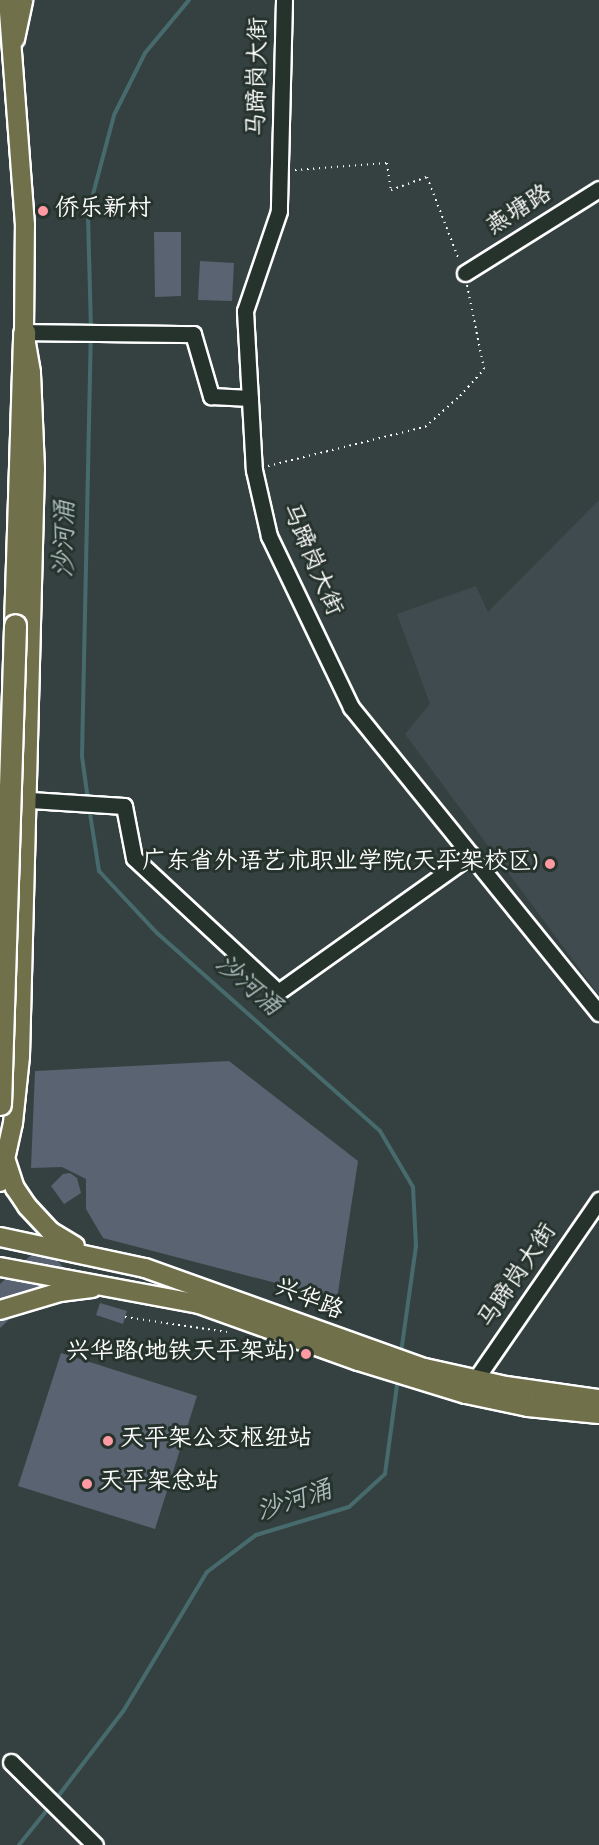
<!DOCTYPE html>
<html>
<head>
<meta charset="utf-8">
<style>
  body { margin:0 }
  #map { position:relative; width:599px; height:1845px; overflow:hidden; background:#354141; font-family:Dekko,"LXGW WenKai TC",sans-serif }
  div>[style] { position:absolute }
  .built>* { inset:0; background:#404b4f }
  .stream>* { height:4px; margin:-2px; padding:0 2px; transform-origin:2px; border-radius:2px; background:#476b6d }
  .building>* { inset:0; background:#596371 }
  .path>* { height:2px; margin-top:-1px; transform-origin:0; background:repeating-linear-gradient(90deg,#fff 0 1.5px,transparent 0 6px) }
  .roads { filter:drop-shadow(2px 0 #fff) drop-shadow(-2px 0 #fff) drop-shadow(0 2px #fff) drop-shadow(0 -2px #fff) }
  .minor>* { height:15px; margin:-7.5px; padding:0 7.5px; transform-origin:7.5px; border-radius:7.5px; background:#26332d }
  .major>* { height:18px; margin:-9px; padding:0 9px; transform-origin:9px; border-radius:9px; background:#70704a }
  .highway>* { height:21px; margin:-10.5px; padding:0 10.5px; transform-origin:10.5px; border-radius:10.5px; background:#70704a }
  .bridges { filter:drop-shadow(2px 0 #fff) drop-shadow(-2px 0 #fff) drop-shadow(0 2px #fff) drop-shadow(0 -2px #fff) }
  .highway-bridge>* { height:21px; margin:-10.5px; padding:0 10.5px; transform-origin:10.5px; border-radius:10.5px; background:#70704a }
  .dots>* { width:16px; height:16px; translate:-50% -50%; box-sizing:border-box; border:3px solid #26332d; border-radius:50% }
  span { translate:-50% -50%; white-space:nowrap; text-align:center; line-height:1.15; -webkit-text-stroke:6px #26332d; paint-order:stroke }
  .street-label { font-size:24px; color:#fff }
  .poi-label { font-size:24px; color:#fff }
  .left { translate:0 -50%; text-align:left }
  .right { translate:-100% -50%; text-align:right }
  .water-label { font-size:26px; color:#acbcbd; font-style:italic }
</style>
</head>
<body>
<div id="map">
  <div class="built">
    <div style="clip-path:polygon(599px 500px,599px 995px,405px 734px,430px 704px,397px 614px,476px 586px,488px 612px)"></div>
  </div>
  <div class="stream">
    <div style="left:91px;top:330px;width:117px;rotate:-91.5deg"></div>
    <div style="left:88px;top:213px;width:101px;rotate:-75.1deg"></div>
    <div style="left:114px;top:115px;width:69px;rotate:-63.4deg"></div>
    <div style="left:145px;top:53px;width:69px;rotate:-50.3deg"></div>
    <div style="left:88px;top:800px;width:44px;rotate:-97.8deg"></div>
    <div style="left:82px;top:756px;width:419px;rotate:-88.8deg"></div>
    <div style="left:89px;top:807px;width:65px;rotate:81.1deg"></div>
    <div style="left:99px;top:871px;width:85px;rotate:46.9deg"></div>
    <div style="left:157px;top:933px;width:298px;rotate:41.6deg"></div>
    <div style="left:380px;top:1131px;width:65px;rotate:59.5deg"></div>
    <div style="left:413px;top:1187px;width:59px;rotate:87.1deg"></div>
    <div style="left:416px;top:1246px;width:108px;rotate:98deg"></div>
    <div style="left:56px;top:1799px;width:112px;rotate:-52.6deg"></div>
    <div style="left:124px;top:1710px;width:161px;rotate:-59deg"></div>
    <div style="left:207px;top:1572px;width:61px;rotate:-37.1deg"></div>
    <div style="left:256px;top:1535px;width:97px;rotate:-16.8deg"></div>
    <div style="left:349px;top:1507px;width:49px;rotate:-42.5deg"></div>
    <div style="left:385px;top:1474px;width:97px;rotate:-82.3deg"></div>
    <div style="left:19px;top:1845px;width:51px;rotate:-51.3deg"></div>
  </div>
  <div class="building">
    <div style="clip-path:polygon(154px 232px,181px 232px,181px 296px,155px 297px)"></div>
    <div style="clip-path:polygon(200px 261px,234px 263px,232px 301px,198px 300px)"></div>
    <div style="clip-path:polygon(229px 1061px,358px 1161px,337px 1299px,103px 1238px,86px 1209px,86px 1179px,62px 1167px,31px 1168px,35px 1071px)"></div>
    <div style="clip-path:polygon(70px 1173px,77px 1178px,81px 1193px,64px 1204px,51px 1186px,63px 1174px)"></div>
    <div style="clip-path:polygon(43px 1244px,64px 1268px,0 1328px,0 1284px)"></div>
    <div style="clip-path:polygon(100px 1303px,127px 1311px,123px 1324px,96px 1315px)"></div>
    <div style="clip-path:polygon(61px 1353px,197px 1396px,155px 1529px,18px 1486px)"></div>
  </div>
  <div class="path">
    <div style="left:295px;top:170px;width:92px;rotate:-4.4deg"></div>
    <div style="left:387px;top:163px;width:27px;rotate:82deg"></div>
    <div style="left:391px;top:190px;width:38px;rotate:-20deg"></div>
    <div style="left:427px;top:177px;width:89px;rotate:68.9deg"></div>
    <div style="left:268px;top:466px;width:162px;rotate:-14deg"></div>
    <div style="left:425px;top:427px;width:47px;rotate:-41.5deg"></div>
    <div style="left:460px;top:396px;width:36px;rotate:-48deg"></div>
    <div style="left:484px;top:369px;width:86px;rotate:-101.4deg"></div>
    <div style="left:125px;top:1317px;width:103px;rotate:8.4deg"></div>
  </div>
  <div class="roads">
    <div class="minor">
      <div style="left:284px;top:0;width:211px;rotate:91.4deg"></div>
      <div style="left:279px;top:211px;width:106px;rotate:108.8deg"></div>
      <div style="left:245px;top:311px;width:159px;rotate:86.8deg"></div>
      <div style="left:254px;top:470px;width:68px;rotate:77.2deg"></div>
      <div style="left:269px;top:536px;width:190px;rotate:64.4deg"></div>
      <div style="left:351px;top:707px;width:394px;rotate:51deg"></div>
      <div style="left:465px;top:273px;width:158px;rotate:-32.1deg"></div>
      <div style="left:24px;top:332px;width:169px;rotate:0.7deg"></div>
      <div style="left:193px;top:334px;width:65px;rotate:73.8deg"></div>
      <div style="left:211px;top:396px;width:39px;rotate:3deg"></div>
      <div style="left:15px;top:799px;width:109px;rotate:3.7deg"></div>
      <div style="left:124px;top:806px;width:53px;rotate:79.1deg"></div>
      <div style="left:134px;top:858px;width:197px;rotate:42.9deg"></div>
      <div style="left:278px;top:992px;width:237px;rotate:-35.4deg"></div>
      <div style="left:475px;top:1380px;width:219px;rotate:-55.4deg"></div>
      <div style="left:11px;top:1762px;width:118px;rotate:44.7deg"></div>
    </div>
    <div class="major">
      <div style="left:15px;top:39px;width:40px;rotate:-78deg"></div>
      <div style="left:6px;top:1161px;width:28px;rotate:72deg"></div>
      <div style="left:15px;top:1188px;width:22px;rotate:56deg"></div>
      <div style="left:27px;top:1206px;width:34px;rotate:47deg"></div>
      <div style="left:50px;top:1231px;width:29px;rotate:31deg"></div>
      <div style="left:0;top:1182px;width:60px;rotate:-77.6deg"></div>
      <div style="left:13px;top:1123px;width:67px;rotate:-84deg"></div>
      <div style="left:20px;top:1056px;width:587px;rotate:-88.54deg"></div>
      <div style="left:35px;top:469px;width:97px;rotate:-92.4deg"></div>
      <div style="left:31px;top:372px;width:41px;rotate:-99.9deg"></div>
      <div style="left:24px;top:332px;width:107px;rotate:-89.5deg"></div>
      <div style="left:25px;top:225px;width:226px;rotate:-94.3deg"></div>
      <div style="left:0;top:1237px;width:148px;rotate:12.1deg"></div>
      <div style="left:145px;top:1268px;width:297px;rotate:19.7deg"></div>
      <div style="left:425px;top:1368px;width:83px;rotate:12.5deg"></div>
      <div style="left:506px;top:1386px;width:94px;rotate:8deg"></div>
      <div style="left:0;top:1267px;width:202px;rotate:10.5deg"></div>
      <div style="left:199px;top:1304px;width:169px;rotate:19.7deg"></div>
      <div style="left:358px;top:1361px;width:113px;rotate:17deg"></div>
      <div style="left:466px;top:1394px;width:63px;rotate:11.8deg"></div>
      <div style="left:528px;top:1407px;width:71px;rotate:5.6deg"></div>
      <div style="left:0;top:1310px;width:63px;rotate:-16.7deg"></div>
      <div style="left:60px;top:1292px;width:32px;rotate:-7deg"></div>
    </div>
    <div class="highway">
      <div style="left:15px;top:625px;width:293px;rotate:-88.2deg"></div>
    </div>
  </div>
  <div class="bridges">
    <div class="highway-bridge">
      <div style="left:0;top:1104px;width:479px;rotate:-88.2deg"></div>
    </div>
  </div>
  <div class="dots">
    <div style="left:43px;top:211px;background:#ff9aa2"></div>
    <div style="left:550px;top:864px;background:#ff9aa2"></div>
    <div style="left:306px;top:1354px;background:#ff9aa2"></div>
    <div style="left:108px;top:1441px;background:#ff9aa2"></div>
    <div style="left:87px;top:1484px;background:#ff9aa2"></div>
  </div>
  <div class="street-label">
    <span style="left:260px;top:77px;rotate:-89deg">马蹄岗大街</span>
    <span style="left:520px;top:212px;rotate:-32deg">燕塘路</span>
    <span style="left:310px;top:560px;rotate:67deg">马蹄岗大街</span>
    <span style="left:519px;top:1277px;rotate:-56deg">马蹄岗大街</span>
    <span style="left:308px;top:1301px;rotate:22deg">兴华路</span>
  </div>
  <div class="poi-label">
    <span class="left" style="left:55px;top:211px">侨乐新村</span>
    <span class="right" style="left:538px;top:864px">广东省外语艺术职业学院(天平架校区)</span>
    <span class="right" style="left:294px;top:1354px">兴华路(地铁天平架站)</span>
    <span class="left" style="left:120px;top:1441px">天平架公交枢纽站</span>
    <span class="left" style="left:99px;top:1484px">天平架总站</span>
  </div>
  <div class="water-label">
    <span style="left:67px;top:539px;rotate:-89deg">沙河涌</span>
    <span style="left:247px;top:987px;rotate:41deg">沙河涌</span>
    <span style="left:295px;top:1503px;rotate:-18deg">沙河涌</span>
  </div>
</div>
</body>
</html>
